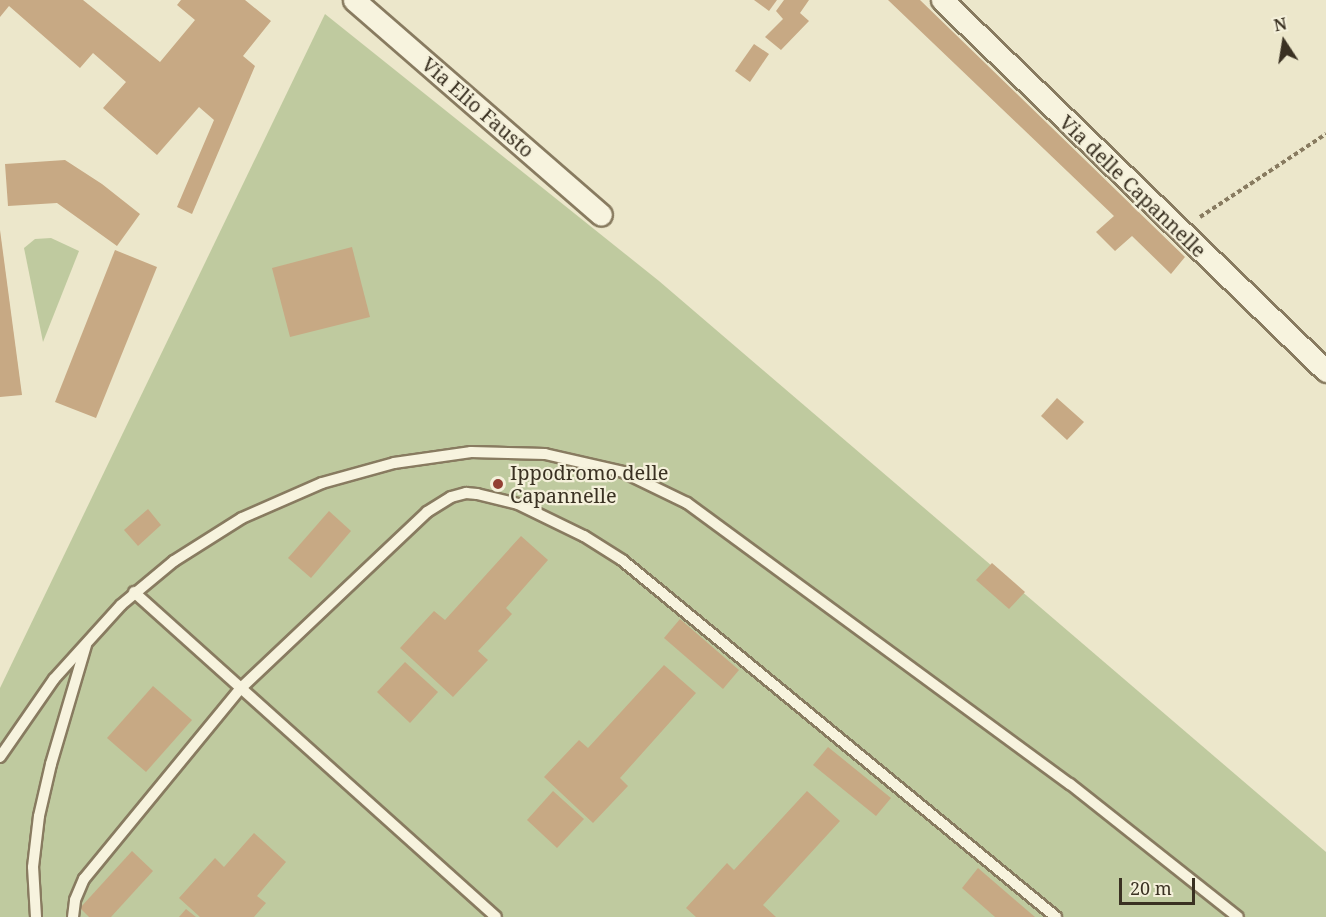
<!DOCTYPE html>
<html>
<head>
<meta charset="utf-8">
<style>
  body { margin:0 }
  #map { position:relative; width:1326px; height:917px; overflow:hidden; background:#ece7cb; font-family:"Noto Serif",serif }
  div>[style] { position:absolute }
  .green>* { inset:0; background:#bfca9f }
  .building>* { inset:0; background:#c7a984 }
  .path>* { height:4px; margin-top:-2px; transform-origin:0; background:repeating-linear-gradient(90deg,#887b60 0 4.5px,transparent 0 7.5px) }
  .roads { filter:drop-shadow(2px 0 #887b60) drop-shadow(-2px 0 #887b60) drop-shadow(0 2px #887b60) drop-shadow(0 -2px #887b60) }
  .service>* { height:10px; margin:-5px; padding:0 5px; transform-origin:5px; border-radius:5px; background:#f7f3de }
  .minor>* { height:21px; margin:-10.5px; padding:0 10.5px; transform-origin:10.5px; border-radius:10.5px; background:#f7f3de }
  .dots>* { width:16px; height:16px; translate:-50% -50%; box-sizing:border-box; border:3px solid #f4f0da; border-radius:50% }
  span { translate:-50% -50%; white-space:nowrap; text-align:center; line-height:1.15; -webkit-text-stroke:4.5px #f4f0da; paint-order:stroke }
  .street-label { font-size:20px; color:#3a3122 }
  .poi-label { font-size:20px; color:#3a3122 }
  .left { translate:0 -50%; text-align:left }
  .north { position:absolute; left:1254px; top:12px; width:60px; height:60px; -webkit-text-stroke:4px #f4f0da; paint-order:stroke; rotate:348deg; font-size:16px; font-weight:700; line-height:24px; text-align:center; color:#3a3122 }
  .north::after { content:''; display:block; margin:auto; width:21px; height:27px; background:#3a3122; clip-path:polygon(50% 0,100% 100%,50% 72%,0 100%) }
  .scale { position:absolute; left:1119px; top:878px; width:76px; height:27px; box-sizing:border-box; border:3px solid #3a3122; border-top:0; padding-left:8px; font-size:18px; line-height:21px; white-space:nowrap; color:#3a3122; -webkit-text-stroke:4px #f4f0da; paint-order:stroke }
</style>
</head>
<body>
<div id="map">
  <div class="green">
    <div style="clip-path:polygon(325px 14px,659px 281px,1326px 852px,1326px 917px,0 917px,0 688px)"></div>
    <div style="clip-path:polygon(51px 238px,79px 251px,43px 342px,24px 248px,35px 239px)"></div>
  </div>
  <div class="building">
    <div style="clip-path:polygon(0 0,83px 0,160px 62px,195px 20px,177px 5px,181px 0,245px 0,271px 21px,243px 56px,255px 66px,192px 214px,177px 207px,214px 120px,199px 107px,157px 155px,103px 108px,126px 82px,93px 53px,80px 68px,9px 6px,0 17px)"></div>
    <div style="clip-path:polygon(754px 0,777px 0,769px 11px)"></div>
    <div style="clip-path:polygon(784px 0,809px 0,800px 13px,809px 21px,781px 50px,765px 37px,783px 19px,776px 11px)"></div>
    <div style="clip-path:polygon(888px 0,920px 0,1185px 257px,1171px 274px,1132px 236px,1115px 251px,1096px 232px,1114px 216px)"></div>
    <div style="clip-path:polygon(754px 44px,769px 54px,750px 82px,735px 71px)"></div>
    <div style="clip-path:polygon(65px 160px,102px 184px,140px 214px,117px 246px,57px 203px,8px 206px,5px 164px)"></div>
    <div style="clip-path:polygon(0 230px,22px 395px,0 397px)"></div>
    <div style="clip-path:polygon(352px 247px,370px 317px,290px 337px,272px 268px)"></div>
    <div style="clip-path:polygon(115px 250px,157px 267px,96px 418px,55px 402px)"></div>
    <div style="clip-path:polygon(1057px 398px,1084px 422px,1067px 440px,1041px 416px)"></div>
    <div style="clip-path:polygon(148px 509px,161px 525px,138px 546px,124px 530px)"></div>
    <div style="clip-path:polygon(329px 511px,351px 531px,311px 578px,288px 558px)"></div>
    <div style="clip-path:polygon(521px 536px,548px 560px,506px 608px,512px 614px,478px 651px,488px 660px,453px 697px,400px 648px,434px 611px,445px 620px)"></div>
    <div style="clip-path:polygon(992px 563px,1025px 592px,1009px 609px,976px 580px)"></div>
    <div style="clip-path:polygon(680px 619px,739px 670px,723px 689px,664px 638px)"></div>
    <div style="clip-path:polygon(405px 662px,438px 692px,410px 723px,377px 692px)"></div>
    <div style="clip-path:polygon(664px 665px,696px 693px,620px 778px,628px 786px,593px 823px,544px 777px,579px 740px,588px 748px)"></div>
    <div style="clip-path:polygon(153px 686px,192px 720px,146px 772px,107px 738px)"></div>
    <div style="clip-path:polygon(828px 747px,891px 798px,876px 816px,813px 765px)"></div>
    <div style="clip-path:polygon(553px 791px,584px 819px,557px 848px,527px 820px)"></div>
    <div style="clip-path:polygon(807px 791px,840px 821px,763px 905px,776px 917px,696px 917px,686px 908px,727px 863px,734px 870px)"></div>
    <div style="clip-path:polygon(254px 833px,286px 862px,257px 896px,266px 903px,254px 917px,200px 917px,179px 898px,215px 858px,224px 867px)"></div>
    <div style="clip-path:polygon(132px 851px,153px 871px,111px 917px,89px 917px,80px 908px)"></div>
    <div style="clip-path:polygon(978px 868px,1035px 917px,995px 917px,962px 888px)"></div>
    <div style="clip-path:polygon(186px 909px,196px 917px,179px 917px)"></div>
  </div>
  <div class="path">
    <div style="left:1200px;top:217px;width:151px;rotate:-33.4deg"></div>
  </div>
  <div class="roads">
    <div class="service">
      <div style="left:134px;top:592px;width:486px;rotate:41.9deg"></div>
      <div style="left:0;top:757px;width:95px;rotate:-55.3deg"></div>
      <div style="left:54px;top:679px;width:100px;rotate:-47.8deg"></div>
      <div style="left:121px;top:605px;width:69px;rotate:-39.7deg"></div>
      <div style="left:174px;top:561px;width:80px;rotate:-32.3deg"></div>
      <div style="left:242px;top:518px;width:87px;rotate:-23.6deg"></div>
      <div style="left:322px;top:483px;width:75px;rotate:-15.5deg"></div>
      <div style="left:394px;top:463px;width:78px;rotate:-8.1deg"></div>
      <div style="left:471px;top:452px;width:74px;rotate:1.5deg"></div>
      <div style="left:545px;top:454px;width:80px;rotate:13deg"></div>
      <div style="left:623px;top:472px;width:71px;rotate:25.8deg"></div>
      <div style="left:687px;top:503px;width:475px;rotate:36.3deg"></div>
      <div style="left:1070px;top:784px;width:214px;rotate:38.4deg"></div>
      <div style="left:36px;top:917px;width:50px;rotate:-93.4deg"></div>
      <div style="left:33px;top:867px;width:51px;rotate:-83.3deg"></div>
      <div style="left:39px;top:816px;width:53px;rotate:-77deg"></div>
      <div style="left:51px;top:764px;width:124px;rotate:-73.6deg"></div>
      <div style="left:73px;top:917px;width:17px;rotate:-83deg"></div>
      <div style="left:75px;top:900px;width:23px;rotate:-67deg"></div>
      <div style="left:84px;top:879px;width:247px;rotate:-50.6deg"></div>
      <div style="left:241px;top:688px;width:256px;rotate:-43.4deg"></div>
      <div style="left:427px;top:512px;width:28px;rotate:-32deg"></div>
      <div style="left:451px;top:497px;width:16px;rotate:-15deg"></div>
      <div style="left:466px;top:493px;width:11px;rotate:5deg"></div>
      <div style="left:477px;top:494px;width:42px;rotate:13.7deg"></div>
      <div style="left:518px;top:504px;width:73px;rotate:25.9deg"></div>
      <div style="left:584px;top:536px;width:45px;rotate:32.3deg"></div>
      <div style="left:622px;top:560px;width:562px;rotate:39.44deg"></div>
    </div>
    <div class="minor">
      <div style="left:354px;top:0;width:327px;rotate:41deg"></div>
      <div style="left:942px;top:0;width:534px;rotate:44.01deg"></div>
    </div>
  </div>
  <div class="dots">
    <div style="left:498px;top:484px;background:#934034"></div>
  </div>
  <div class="street-label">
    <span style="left:478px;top:107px;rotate:41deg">Via Elio Fausto</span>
    <span style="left:1133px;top:186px;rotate:44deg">Via delle Capannelle</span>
  </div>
  <div class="poi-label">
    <span class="left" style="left:510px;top:484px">Ippodromo delle<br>Capannelle</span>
  </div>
  <div class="north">N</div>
  <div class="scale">20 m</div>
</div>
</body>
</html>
